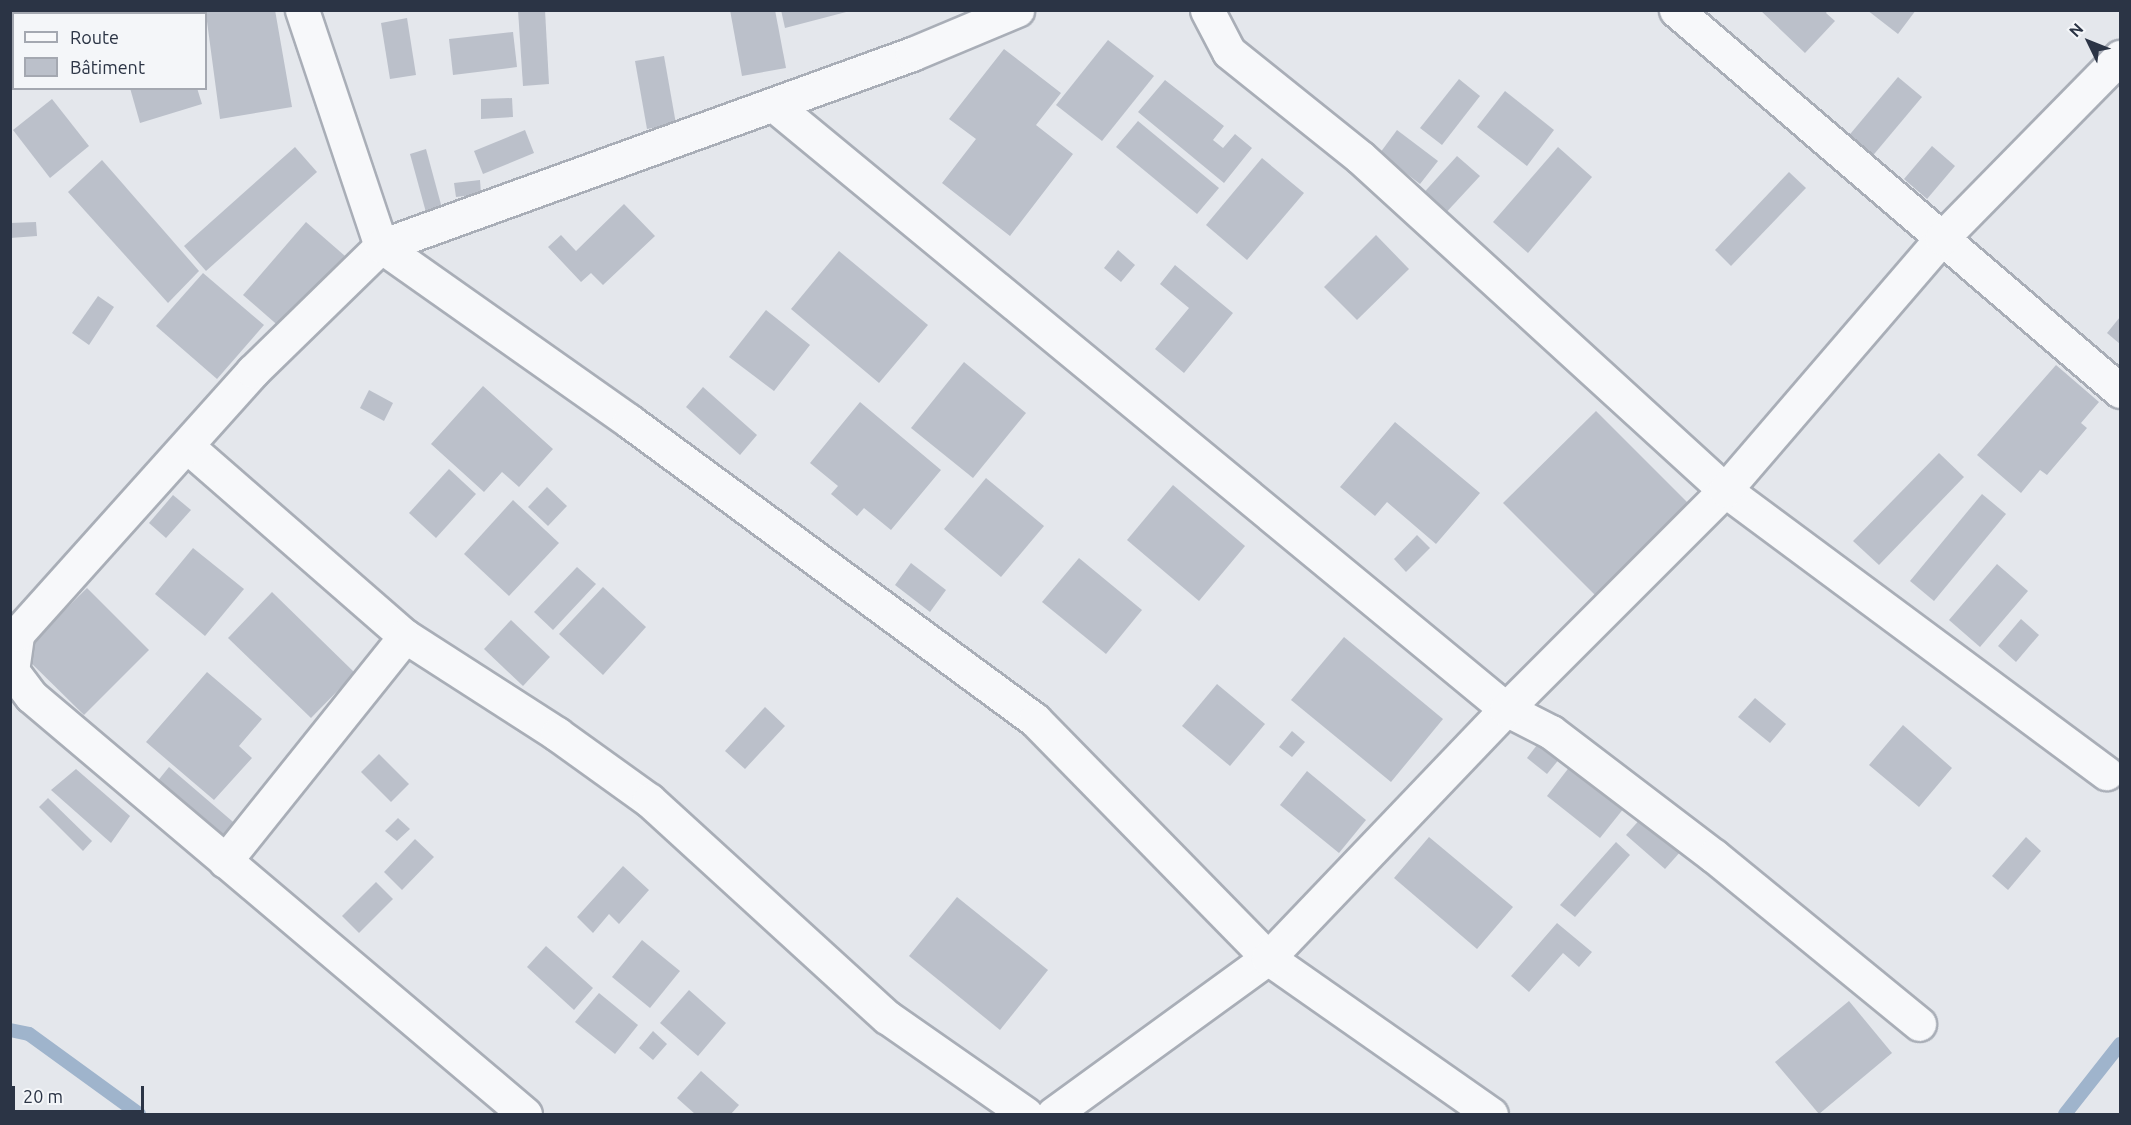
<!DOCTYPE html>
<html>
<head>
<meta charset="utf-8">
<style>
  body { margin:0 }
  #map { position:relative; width:2131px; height:1125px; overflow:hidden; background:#e4e7ec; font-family:Ubuntu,sans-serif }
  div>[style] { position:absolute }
  .stream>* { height:14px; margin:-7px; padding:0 7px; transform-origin:7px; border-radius:7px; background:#9fb4cc }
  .building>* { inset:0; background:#bbc0ca }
  .roads { filter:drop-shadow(2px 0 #a9aeb7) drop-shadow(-2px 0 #a9aeb7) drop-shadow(0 2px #a9aeb7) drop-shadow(0 -2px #a9aeb7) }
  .street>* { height:33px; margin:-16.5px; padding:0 16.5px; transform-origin:16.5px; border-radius:16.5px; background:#f7f8fa }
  span { translate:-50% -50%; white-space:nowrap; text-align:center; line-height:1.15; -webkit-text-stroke:5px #f4f6f9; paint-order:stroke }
  .frame { position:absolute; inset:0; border:12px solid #2b3445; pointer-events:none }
  .legend { position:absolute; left:12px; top:12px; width:195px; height:78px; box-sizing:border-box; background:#f4f6f9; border:2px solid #a4a8b1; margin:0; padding:8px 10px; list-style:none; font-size:18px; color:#2b3445 }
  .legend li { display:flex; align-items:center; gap:12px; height:30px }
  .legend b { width:30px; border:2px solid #a4a8b1 }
  .north { position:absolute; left:2059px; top:12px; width:60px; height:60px; -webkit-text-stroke:4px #f4f6f9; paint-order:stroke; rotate:313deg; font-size:16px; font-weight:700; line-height:24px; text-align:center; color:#2b3445 }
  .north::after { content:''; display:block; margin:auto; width:21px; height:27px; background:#2b3445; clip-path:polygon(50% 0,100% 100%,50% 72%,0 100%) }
  .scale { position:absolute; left:12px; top:1086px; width:132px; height:27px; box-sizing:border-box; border:3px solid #2b3445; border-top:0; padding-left:8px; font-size:18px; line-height:21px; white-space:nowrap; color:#2b3445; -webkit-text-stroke:4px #f4f6f9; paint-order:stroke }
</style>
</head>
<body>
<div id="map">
  <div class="stream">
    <div style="left:10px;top:1030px;width:19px;rotate:12deg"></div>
    <div style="left:29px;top:1034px;width:136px;rotate:36deg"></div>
    <div style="left:2065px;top:1114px;width:89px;rotate:-51.8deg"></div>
  </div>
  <div class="building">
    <div style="clip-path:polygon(201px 10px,275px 10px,292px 107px,220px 119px,206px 14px)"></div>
    <div style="clip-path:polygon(518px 10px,545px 10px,549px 84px,523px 86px)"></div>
    <div style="clip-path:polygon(730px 10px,775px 10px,786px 68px,742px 76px)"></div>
    <div style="clip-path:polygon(781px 10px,850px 10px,850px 11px,785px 28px)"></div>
    <div style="clip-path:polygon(1760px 10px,1828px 10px,1826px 13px,1835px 21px,1805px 53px)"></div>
    <div style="clip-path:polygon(1867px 10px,1916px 10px,1898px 34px)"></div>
    <div style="clip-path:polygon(407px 18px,416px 75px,390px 79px,381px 23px)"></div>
    <div style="clip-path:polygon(513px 32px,517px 67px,453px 75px,449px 39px)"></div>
    <div style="clip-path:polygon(1108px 40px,1154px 76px,1102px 141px,1056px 105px)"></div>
    <div style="clip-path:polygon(1004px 49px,1061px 93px,1036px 125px,1073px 154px,1010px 236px,942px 183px,976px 139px,949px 119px)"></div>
    <div style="clip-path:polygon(664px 56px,676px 124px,647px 129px,635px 61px)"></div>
    <div style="clip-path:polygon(1898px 77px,1922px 97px,1870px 159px,1846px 139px)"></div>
    <div style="clip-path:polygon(1459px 79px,1480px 96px,1442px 145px,1420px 128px)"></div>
    <div style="clip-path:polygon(1165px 80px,1224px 126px,1213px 140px,1223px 148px,1235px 134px,1252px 148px,1224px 183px,1138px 112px)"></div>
    <div style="clip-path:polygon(130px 88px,197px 88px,202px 104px,140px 123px)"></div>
    <div style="clip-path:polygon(1505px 91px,1554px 130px,1527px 166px,1477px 127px)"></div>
    <div style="clip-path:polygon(512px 98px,513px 117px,481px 119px,481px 99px)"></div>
    <div style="clip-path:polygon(52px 99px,89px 146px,50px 178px,13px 130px)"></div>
    <div style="clip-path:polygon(1138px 121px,1219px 188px,1197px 214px,1116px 147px)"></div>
    <div style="clip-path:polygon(525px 130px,534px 153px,483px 174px,474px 151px)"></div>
    <div style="clip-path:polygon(1397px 130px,1438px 161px,1420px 184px,1380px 153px)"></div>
    <div style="clip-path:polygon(1932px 146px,1955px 166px,1927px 199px,1904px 179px)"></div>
    <div style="clip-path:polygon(295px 147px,317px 172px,206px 271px,184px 246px)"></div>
    <div style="clip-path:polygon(1558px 147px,1592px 177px,1528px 253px,1493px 222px)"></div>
    <div style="clip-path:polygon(426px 149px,443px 212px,427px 216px,410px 154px)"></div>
    <div style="clip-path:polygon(1457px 156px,1480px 176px,1441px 218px,1419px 198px)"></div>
    <div style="clip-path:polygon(1262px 158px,1304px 193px,1247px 260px,1206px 225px)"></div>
    <div style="clip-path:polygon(102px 160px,199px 271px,168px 303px,68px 192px)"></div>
    <div style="clip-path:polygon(1789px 172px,1806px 188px,1731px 266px,1715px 250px)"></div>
    <div style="clip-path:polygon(480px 180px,481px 194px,456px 197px,454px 183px)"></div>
    <div style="clip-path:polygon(624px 204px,655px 236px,603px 285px,591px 273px,581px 282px,548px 247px,561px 235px,576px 251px)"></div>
    <div style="clip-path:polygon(36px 222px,37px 236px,10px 238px,10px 223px)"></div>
    <div style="clip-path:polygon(306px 222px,345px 256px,282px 329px,243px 295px)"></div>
    <div style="clip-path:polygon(1376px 235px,1409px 269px,1357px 320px,1324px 287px)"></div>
    <div style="clip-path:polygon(1118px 250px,1135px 265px,1121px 282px,1104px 268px)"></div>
    <div style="clip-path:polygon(839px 251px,928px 325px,879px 383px,791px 309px)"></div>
    <div style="clip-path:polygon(1175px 265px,1233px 313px,1184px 373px,1155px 349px,1189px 308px,1160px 284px)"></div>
    <div style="clip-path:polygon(203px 273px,264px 325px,217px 379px,156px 326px)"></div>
    <div style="clip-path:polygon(98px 296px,114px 307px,89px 345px,72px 333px)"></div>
    <div style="clip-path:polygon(766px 310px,810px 345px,774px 391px,729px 357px)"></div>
    <div style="clip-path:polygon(2120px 317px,2120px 344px,2107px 333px)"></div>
    <div style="clip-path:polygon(964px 362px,1026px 413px,973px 478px,911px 428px)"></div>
    <div style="clip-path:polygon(2056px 365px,2099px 402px,2081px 423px,2087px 428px,2047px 475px,2040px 470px,2021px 493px,1977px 455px)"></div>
    <div style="clip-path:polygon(483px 386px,553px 449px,519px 487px,502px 472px,484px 492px,431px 444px)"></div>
    <div style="clip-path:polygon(703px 387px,757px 435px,740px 455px,686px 407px)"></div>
    <div style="clip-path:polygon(369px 390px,393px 403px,384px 421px,360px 408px)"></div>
    <div style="clip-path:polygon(860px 402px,941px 470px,891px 530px,864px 508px,857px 516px,831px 494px,838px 486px,810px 463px)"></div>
    <div style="clip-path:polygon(1596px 411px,1688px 503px,1595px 595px,1503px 503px)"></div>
    <div style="clip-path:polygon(1395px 422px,1480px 493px,1436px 544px,1387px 502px,1375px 516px,1340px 487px)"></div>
    <div style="clip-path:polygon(1939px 453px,1964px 477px,1879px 565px,1853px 541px)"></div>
    <div style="clip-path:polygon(449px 469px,476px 494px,436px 538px,409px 513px)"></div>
    <div style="clip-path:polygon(986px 478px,1044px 526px,1001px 577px,944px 529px)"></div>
    <div style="clip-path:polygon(1173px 485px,1245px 546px,1199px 601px,1127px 540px)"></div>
    <div style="clip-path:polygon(547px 487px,567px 506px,548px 526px,528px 507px)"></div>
    <div style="clip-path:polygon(1982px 494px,2006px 514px,1934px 601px,1910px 581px)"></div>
    <div style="clip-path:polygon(173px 495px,191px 510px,166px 538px,149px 523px)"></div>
    <div style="clip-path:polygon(513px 500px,559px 543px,509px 596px,464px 554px)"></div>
    <div style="clip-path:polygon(1417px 535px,1430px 548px,1406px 572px,1394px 559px)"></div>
    <div style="clip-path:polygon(193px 548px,244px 589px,205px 636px,155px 594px)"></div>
    <div style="clip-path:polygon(1079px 558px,1142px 610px,1106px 654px,1042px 602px)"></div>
    <div style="clip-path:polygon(911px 563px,946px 590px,930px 612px,895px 585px)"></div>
    <div style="clip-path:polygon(1997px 564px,2028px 591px,1980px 647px,1949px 620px)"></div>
    <div style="clip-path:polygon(577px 567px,596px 584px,553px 630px,534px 612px)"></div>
    <div style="clip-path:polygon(603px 587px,646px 627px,603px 675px,559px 634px)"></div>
    <div style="clip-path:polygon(87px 588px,149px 650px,84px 715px,21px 653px)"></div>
    <div style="clip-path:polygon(272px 592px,355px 673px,311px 718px,228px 638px)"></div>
    <div style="clip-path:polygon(2021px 619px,2039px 635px,2016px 662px,1998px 646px)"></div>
    <div style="clip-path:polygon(511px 620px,550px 657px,523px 686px,484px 649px)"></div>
    <div style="clip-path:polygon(1344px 637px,1443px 719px,1391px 782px,1291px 700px)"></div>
    <div style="clip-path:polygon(207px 672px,262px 719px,239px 746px,252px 758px,214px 800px,146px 742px)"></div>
    <div style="clip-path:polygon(1217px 684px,1265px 724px,1230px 766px,1182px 726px)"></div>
    <div style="clip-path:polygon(1755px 698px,1786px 724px,1770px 743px,1738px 717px)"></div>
    <div style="clip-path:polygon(765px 707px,785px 726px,745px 769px,725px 751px)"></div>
    <div style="clip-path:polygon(1903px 725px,1952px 768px,1919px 807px,1869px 765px)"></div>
    <div style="clip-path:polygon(1292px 731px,1305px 742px,1292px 757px,1279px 747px)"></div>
    <div style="clip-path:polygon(1544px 736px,1565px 752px,1547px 774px,1527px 758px)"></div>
    <div style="clip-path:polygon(379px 754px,409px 784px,391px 802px,361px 772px)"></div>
    <div style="clip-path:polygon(1574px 761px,1628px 803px,1600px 838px,1547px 796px)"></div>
    <div style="clip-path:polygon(169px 767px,239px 827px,222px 847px,152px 788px)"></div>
    <div style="clip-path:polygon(76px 769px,130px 816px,111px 843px,51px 790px)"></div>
    <div style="clip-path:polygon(1307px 771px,1366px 820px,1339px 853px,1280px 805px)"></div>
    <div style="clip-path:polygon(48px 798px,92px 841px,83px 851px,39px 807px)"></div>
    <div style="clip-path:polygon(1642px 817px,1681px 851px,1665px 869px,1626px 835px)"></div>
    <div style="clip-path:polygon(398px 818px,410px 829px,397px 841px,385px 831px)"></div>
    <div style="clip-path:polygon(1429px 837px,1513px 907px,1477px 949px,1394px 878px)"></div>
    <div style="clip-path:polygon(2026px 837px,2041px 851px,2008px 890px,1992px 876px)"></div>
    <div style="clip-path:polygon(415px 839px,434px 857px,402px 890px,384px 872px)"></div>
    <div style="clip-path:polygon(1616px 842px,1630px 855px,1575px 917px,1560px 905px)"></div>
    <div style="clip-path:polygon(623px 866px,649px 890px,619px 924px,609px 914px,593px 933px,577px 917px)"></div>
    <div style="clip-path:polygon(376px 882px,393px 899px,359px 933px,342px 916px)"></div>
    <div style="clip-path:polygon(957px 897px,1048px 970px,1000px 1030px,909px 956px)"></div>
    <div style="clip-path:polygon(1557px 923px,1592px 952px,1579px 967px,1563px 953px,1529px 992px,1511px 976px)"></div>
    <div style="clip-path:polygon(642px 940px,680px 971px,650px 1008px,612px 977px)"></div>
    <div style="clip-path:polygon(546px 946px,593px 988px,574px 1010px,527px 967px)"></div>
    <div style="clip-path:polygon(689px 990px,726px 1023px,698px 1056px,660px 1023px)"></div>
    <div style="clip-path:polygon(599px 993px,638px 1025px,615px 1054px,575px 1022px)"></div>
    <div style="clip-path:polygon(1849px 1001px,1892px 1053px,1819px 1114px,1775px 1062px)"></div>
    <div style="clip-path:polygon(653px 1031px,667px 1044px,653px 1060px,639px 1048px)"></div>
    <div style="clip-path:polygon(701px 1071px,739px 1105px,731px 1114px,695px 1114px,677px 1098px)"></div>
  </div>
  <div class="roads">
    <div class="street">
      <div style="left:302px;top:10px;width:249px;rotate:71.5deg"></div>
      <div style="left:381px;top:246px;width:304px;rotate:35.2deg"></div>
      <div style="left:629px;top:421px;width:504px;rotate:36.37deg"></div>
      <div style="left:1035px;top:720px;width:333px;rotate:45.6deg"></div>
      <div style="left:1268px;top:958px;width:272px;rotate:35deg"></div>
      <div style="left:1207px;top:10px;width:47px;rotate:62.4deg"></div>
      <div style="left:1229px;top:52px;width:168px;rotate:38.7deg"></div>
      <div style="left:1360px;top:157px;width:494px;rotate:42.4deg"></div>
      <div style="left:1725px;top:490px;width:475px;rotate:36.6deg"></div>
      <div style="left:1676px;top:10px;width:585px;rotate:40.63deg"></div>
      <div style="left:774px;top:105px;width:949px;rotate:39.53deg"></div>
      <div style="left:1506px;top:709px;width:51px;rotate:27.1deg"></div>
      <div style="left:1551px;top:732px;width:205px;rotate:37.3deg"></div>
      <div style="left:1714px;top:856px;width:265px;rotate:39.3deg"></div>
      <div style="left:188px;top:447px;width:288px;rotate:41.1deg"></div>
      <div style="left:405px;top:636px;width:181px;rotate:32.8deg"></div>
      <div style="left:557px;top:734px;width:113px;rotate:35.7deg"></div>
      <div style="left:649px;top:800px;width:322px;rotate:42.4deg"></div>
      <div style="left:887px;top:1017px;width:169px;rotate:34.9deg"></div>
      <div style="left:225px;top:861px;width:288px;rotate:-51.3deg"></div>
      <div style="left:525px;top:1114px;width:647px;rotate:-139.76deg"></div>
      <div style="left:31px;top:696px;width:31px;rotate:-127deg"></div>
      <div style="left:12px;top:671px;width:37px;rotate:-82deg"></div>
      <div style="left:17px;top:634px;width:353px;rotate:-48.1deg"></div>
      <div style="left:253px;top:371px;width:179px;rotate:-44.3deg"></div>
      <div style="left:381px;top:246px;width:565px;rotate:-19.88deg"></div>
      <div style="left:912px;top:54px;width:114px;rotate:-22.7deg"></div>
      <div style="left:1053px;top:1114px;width:266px;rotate:-36deg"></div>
      <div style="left:1268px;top:958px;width:344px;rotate:-46.3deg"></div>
      <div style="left:1506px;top:709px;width:310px;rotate:-45deg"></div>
      <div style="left:1725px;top:490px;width:333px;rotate:-49.3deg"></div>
      <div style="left:1942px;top:238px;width:254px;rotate:-45.5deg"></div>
    </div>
  </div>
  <div class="frame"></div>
  <ul class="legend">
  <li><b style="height:8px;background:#f7f8fa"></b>Route</li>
  <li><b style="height:16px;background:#bbc0ca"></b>Bâtiment</li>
  </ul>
  <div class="north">N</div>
  <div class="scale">20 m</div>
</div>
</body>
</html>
